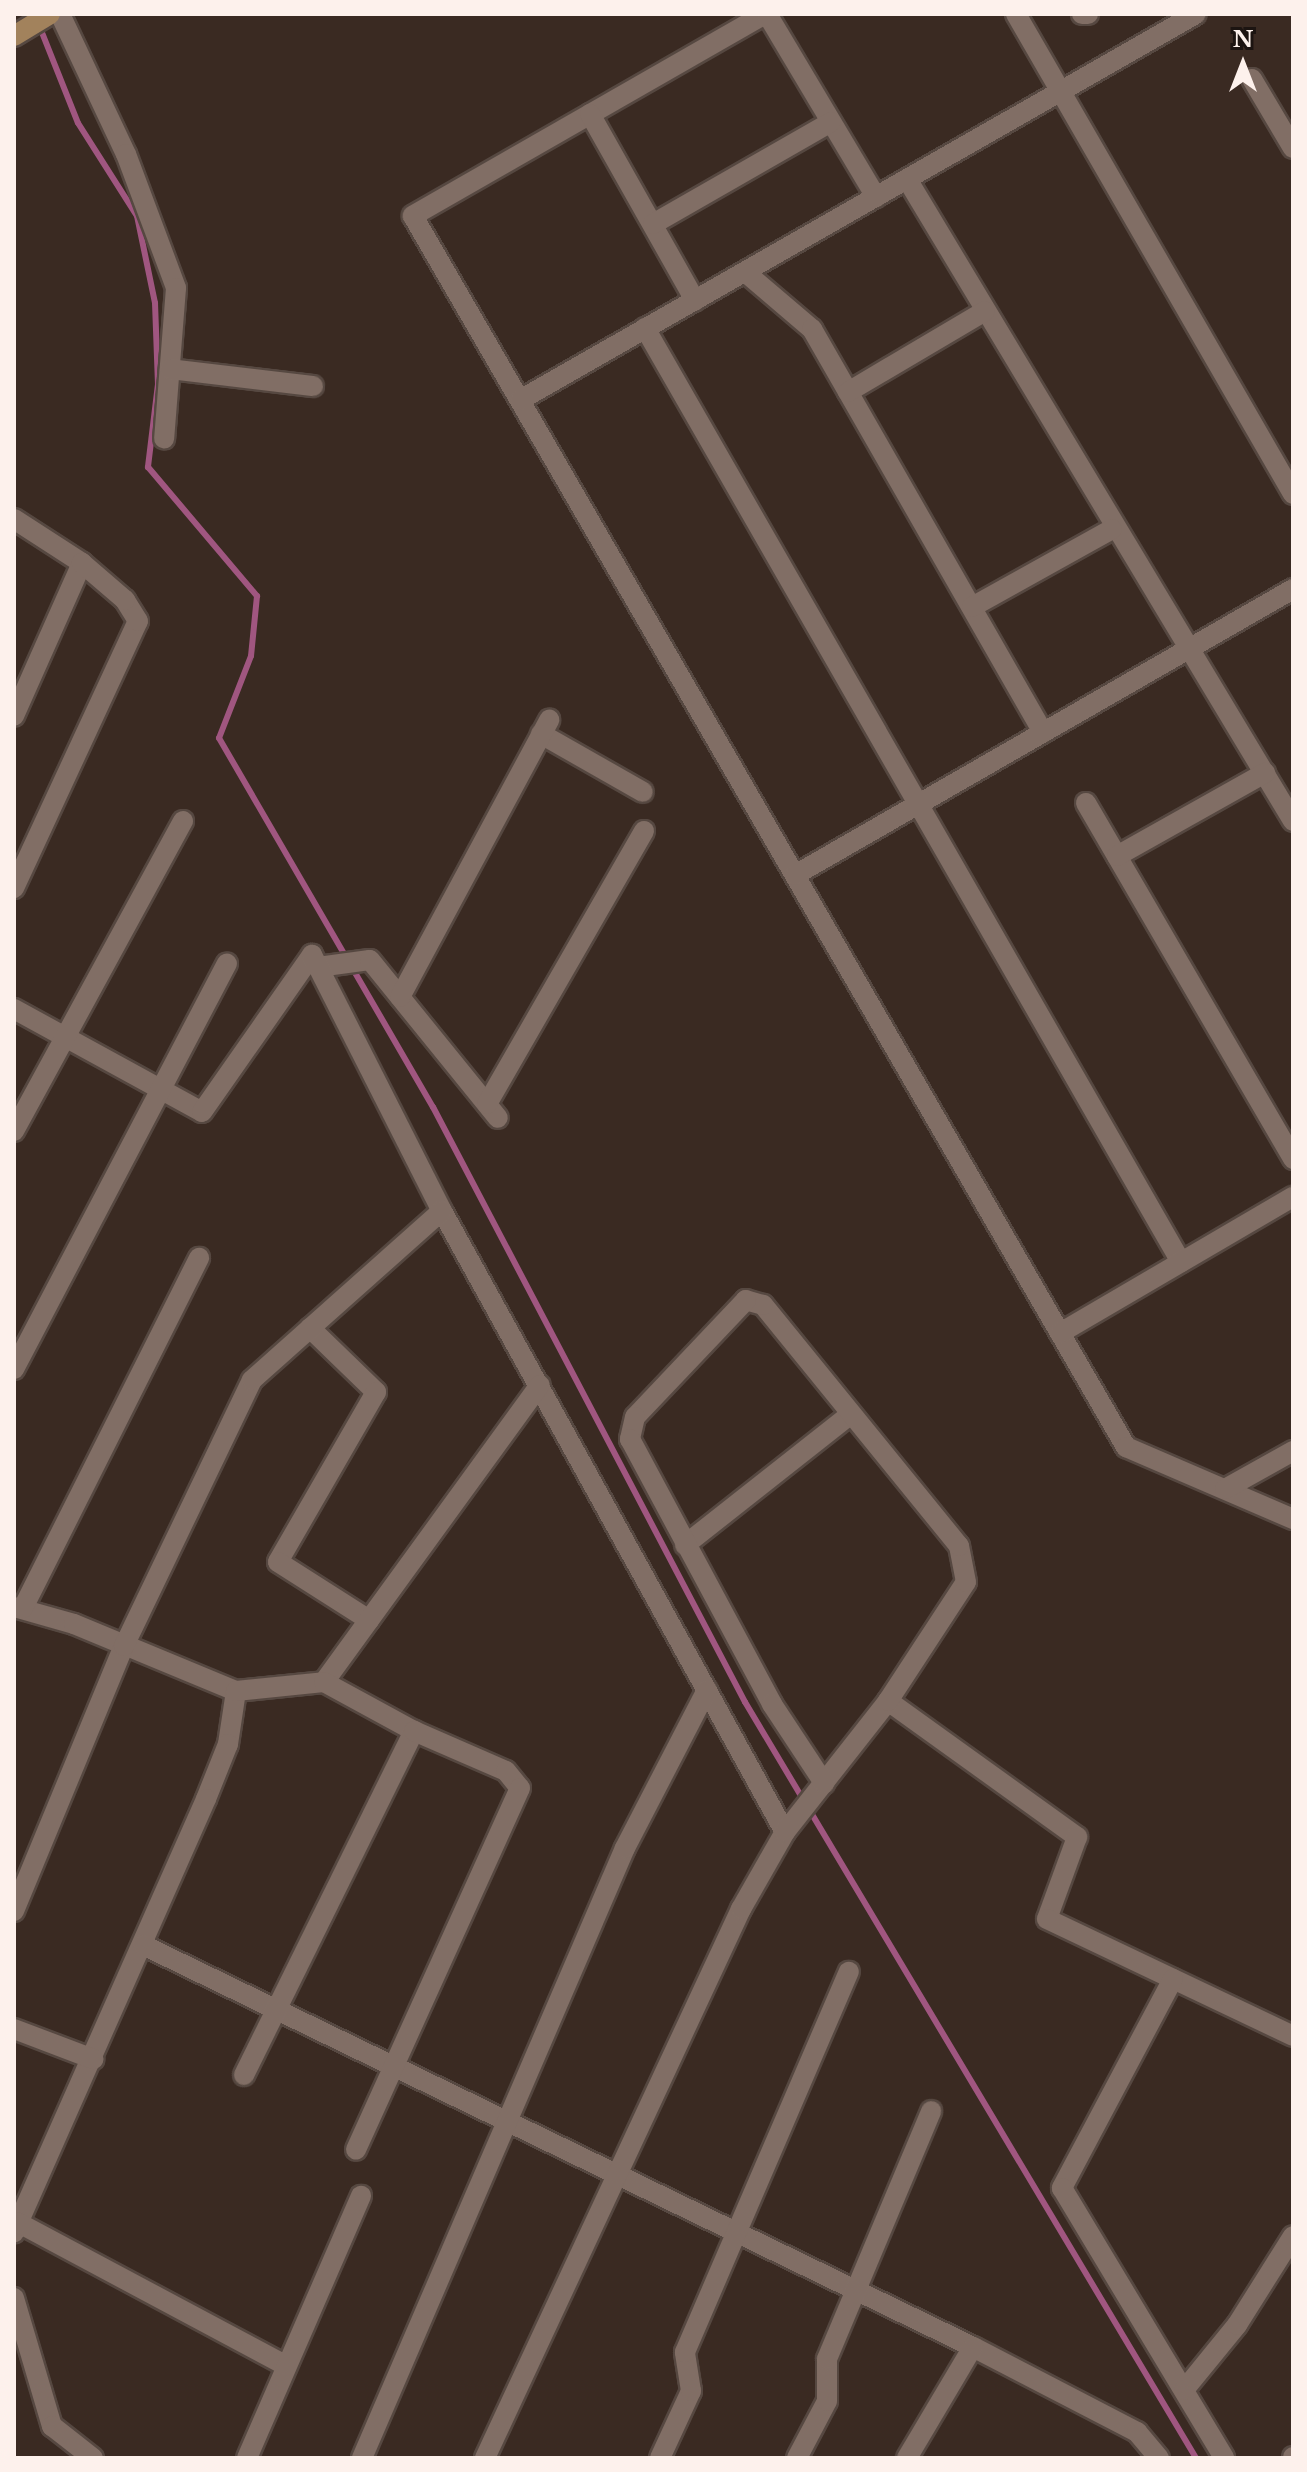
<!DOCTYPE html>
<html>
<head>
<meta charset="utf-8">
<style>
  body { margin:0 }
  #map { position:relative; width:1307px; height:2472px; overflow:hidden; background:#3a2a22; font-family:"Libre Baskerville",serif }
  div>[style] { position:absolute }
  .stream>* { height:6px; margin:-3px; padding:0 3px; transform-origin:3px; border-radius:3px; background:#a05680 }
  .roads { filter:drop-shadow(2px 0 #564841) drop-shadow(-2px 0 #564841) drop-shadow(0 2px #564841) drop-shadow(0 -2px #564841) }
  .street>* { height:20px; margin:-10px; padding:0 10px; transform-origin:10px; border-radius:10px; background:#816e65 }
  .secondary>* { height:20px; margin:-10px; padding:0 10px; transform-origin:10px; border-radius:10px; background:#a2825c }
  span { translate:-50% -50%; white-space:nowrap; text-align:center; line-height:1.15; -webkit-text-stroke:7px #1c1411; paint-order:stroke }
  .frame { position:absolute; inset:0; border:16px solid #fdf1ec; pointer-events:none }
  .north { position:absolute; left:1203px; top:24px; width:80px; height:80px; -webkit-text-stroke:6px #1c1411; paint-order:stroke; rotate:0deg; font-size:22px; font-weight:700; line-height:32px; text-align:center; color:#fdf1ec }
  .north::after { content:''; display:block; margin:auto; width:28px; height:36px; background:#fdf1ec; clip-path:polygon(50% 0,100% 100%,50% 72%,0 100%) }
</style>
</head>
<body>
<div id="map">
  <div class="stream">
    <div style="left:39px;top:25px;width:105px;rotate:68.3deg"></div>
    <div style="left:78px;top:123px;width:110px;rotate:57.6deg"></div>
    <div style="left:137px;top:216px;width:89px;rotate:78.3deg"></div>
    <div style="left:155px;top:303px;width:81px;rotate:87.9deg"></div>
    <div style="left:158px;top:384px;width:84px;rotate:96.9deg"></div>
    <div style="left:148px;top:467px;width:169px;rotate:49.8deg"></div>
    <div style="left:257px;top:596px;width:60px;rotate:95.7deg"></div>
    <div style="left:251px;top:656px;width:88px;rotate:111.3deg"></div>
    <div style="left:219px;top:738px;width:427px;rotate:59.9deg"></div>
    <div style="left:433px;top:1107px;width:672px;rotate:62.33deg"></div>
    <div style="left:745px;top:1702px;width:880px;rotate:59.18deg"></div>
  </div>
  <div class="roads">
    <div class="street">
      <div style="left:60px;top:14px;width:155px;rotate:64.8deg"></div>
      <div style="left:126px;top:154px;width:143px;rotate:69.5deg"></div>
      <div style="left:176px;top:288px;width:151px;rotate:94.5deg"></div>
      <div style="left:765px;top:14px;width:406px;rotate:150.2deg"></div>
      <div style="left:413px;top:216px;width:1423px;rotate:59.92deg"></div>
      <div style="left:1126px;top:1447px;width:182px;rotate:23.3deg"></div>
      <div style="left:767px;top:14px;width:213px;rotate:59.2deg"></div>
      <div style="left:1016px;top:14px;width:554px;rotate:60.01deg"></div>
      <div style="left:1082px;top:14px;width:6px"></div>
      <div style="left:1252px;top:79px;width:80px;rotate:59.3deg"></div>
      <div style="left:590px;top:114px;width:214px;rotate:60.6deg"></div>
      <div style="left:907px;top:179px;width:749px;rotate:58.98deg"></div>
      <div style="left:653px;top:224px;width:205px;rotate:-29.8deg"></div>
      <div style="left:745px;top:272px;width:88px;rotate:40.4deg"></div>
      <div style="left:812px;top:329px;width:465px;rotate:60.2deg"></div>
      <div style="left:645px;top:328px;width:1077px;rotate:60.15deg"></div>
      <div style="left:170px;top:369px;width:144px;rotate:6.8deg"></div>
      <div style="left:848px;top:392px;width:159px;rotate:-30.6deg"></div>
      <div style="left:520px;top:400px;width:778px;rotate:-29.73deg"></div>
      <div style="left:14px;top:519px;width:81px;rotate:32.9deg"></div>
      <div style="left:82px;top:563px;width:167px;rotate:114deg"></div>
      <div style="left:972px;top:607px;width:160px;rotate:-29.1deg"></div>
      <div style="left:541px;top:734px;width:117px;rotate:29.6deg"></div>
      <div style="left:1086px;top:803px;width:412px;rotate:59.8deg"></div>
      <div style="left:1117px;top:856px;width:170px;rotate:-29.3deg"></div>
      <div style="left:795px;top:875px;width:574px;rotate:-29.87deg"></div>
      <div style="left:14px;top:888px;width:294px;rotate:-65.1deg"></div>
      <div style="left:138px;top:621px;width:25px;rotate:-122deg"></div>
      <div style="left:125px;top:600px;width:57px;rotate:-139.3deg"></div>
      <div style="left:318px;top:967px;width:52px;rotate:-7.7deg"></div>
      <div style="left:370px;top:960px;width:203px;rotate:51deg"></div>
      <div style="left:400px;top:997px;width:315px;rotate:-61.7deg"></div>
      <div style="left:14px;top:1009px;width:214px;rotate:28.7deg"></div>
      <div style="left:202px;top:1112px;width:192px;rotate:-55deg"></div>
      <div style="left:312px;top:955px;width:287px;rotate:63.1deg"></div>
      <div style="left:442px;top:1211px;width:709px;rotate:61.09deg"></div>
      <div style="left:487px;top:1104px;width:315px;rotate:-60.1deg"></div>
      <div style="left:14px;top:1131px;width:353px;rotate:-61.4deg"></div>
      <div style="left:310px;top:1328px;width:92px;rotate:44.1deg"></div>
      <div style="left:376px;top:1392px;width:196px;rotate:120deg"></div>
      <div style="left:278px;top:1562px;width:108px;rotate:32.5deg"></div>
      <div style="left:1060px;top:1333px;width:270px;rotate:-30.3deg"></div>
      <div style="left:14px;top:1369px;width:458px;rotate:-62.3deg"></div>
      <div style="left:1225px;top:1489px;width:78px;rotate:-29.2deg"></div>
      <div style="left:685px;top:1545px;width:211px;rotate:-38.3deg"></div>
      <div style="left:14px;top:1607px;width:62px;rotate:15.8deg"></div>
      <div style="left:74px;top:1624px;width:175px;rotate:22.5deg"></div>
      <div style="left:236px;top:1691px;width:54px;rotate:98.6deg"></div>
      <div style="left:228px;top:1744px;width:59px;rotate:111.8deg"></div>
      <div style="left:206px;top:1799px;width:474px;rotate:113.9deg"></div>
      <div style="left:23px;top:1608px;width:392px;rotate:-63.3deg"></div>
      <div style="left:324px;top:1682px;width:367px;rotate:-54deg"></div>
      <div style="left:236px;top:1691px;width:88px;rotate:-5.8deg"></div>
      <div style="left:324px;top:1682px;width:102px;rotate:28.6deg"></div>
      <div style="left:888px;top:1701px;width:233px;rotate:35.7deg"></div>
      <div style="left:1077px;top:1837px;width:87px;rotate:110.1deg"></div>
      <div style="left:1047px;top:1919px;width:272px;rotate:25.4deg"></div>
      <div style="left:14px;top:1911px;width:287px;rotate:-67.5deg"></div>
      <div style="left:124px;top:1646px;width:295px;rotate:-64.3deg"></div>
      <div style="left:252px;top:1380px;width:254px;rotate:-41.7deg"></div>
      <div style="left:143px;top:1945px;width:922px;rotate:25.84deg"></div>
      <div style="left:973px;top:2347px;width:185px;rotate:27.4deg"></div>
      <div style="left:1137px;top:2432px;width:34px;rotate:50deg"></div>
      <div style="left:1173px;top:1979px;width:237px;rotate:118deg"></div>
      <div style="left:1062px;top:2188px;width:315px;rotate:59deg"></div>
      <div style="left:14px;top:2029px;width:85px;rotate:20.8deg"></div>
      <div style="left:244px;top:2075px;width:384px;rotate:-63.7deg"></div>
      <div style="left:414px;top:1731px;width:100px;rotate:23.5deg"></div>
      <div style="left:506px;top:1771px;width:22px;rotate:51deg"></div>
      <div style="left:520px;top:1788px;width:397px;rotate:114.4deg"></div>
      <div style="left:17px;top:2222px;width:304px;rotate:28.1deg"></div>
      <div style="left:14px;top:2298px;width:134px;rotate:73.5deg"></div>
      <div style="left:52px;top:2426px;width:52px;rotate:38deg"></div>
      <div style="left:1184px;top:2390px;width:84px;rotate:-50.8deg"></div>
      <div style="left:1237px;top:2325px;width:105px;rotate:-57.8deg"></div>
      <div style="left:247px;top:2458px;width:286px;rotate:-66.5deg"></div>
      <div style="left:362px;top:2458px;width:664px;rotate:-66.68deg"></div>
      <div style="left:625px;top:1848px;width:178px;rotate:-62.6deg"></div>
      <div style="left:485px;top:2458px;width:606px;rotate:-65deg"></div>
      <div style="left:741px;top:1909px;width:89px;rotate:-60.3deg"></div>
      <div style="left:785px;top:1832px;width:167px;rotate:-51.8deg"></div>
      <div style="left:888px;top:1701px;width:142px;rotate:-56.8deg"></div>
      <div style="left:966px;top:1582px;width:37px;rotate:-101deg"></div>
      <div style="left:959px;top:1546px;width:311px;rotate:-129.1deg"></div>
      <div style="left:763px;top:1305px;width:18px;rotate:-164deg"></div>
      <div style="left:746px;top:1300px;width:161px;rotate:133.5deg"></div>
      <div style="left:635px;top:1417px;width:23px;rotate:103deg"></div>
      <div style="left:630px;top:1439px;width:301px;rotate:61.8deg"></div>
      <div style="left:772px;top:1704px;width:95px;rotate:56.6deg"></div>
      <div style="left:660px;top:2458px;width:74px;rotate:-65.2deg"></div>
      <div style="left:691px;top:2391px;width:39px;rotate:-99deg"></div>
      <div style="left:685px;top:2352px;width:414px;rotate:-66.7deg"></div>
      <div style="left:797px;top:2458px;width:64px;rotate:-62.2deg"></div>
      <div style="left:827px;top:2401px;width:42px;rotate:-90deg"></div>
      <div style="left:827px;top:2359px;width:269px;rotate:-67.2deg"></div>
      <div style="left:907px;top:2458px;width:129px;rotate:-59.3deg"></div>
      <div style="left:1293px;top:2458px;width:1px;rotate:-90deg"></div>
    </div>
    <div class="secondary">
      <div style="left:14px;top:36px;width:42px;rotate:-31.4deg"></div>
    </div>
  </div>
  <div class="frame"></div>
  <div class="north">N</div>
</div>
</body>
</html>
